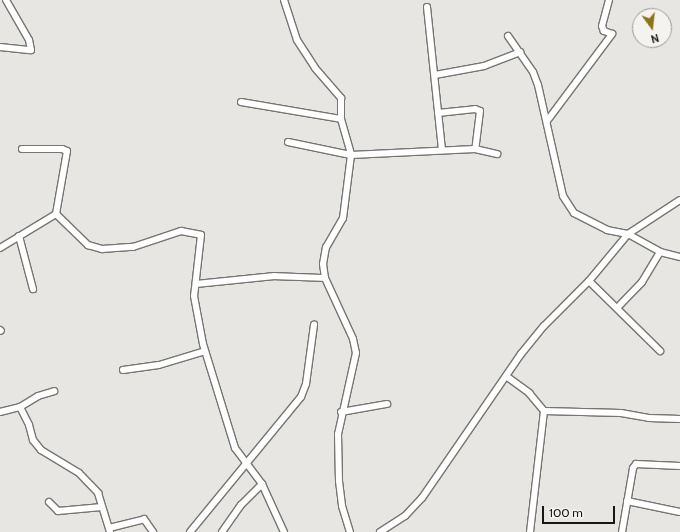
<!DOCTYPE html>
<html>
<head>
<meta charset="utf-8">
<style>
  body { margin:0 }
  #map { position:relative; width:680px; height:532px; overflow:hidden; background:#e7e6e2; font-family:Cabin,sans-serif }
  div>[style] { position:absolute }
  .roads { filter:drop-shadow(1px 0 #757571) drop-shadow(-1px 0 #757571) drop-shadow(0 1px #757571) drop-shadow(0 -1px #757571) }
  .minor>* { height:6px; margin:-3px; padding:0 3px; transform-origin:3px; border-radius:3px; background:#fff }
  span { translate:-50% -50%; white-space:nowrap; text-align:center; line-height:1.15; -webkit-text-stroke:3.5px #f4f3ef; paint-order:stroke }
  .north { position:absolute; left:632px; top:8px; width:40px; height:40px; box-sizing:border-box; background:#f4f3ef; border:1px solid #9c9b98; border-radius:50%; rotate:165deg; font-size:11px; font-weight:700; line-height:16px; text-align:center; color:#181716 }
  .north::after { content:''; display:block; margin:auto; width:14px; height:18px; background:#8d7317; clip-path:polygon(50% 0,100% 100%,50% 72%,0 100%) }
  .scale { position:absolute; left:542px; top:506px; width:73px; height:18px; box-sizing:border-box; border:2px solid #181716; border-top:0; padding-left:5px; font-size:12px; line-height:14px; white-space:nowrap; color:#181716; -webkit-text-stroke:3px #f4f3ef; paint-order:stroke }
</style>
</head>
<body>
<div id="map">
  <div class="roads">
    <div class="minor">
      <div style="left:284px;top:0;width:42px;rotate:72deg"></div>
      <div style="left:297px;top:40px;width:33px;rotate:57deg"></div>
      <div style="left:315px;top:68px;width:40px;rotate:49deg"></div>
      <div style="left:341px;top:98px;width:21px;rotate:90deg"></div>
      <div style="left:341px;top:119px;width:37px;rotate:74deg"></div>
      <div style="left:351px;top:155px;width:64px;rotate:97.2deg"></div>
      <div style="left:343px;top:218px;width:34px;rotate:120deg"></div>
      <div style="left:326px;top:247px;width:17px;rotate:100deg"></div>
      <div style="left:323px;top:264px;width:14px;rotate:82deg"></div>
      <div style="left:325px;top:278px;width:67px;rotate:65.3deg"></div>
      <div style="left:353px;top:339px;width:14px;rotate:78deg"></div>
      <div style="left:356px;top:353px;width:83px;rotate:102.5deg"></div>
      <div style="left:338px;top:434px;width:47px;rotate:88.8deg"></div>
      <div style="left:339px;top:481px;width:25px;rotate:83deg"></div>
      <div style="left:342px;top:506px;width:27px;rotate:73deg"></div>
      <div style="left:427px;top:7px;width:144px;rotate:84deg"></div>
      <div style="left:508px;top:36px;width:44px;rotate:55.2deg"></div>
      <div style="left:533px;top:72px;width:14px;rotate:69deg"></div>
      <div style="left:538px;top:85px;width:114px;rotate:77.3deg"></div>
      <div style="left:563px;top:196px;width:20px;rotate:57deg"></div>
      <div style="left:574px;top:213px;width:37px;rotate:27deg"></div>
      <div style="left:607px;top:230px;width:21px;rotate:11deg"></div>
      <div style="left:628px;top:234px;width:37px;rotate:29deg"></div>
      <div style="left:660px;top:252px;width:21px;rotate:14deg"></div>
      <div style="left:0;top:47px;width:31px;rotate:6deg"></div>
      <div style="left:31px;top:50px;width:10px;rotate:-101deg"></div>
      <div style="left:29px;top:40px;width:46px;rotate:-119.9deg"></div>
      <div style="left:435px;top:75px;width:50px;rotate:-10.4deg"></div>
      <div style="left:484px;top:66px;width:39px;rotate:-21deg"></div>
      <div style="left:241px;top:102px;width:101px;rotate:9.6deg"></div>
      <div style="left:438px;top:113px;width:37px;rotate:-6deg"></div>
      <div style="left:475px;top:109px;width:5px;rotate:22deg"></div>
      <div style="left:480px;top:111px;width:38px;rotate:97deg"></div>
      <div style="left:547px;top:121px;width:109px;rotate:-53.2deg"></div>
      <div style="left:612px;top:34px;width:9px;rotate:-159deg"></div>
      <div style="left:604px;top:31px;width:5px;rotate:-112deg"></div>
      <div style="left:602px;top:26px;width:27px;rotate:-75deg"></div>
      <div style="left:288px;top:142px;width:64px;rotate:11.7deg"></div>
      <div style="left:351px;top:155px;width:124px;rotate:-2.8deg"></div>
      <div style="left:475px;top:149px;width:23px;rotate:13deg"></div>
      <div style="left:56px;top:214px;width:45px;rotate:44.1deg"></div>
      <div style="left:88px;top:245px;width:15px;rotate:16deg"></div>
      <div style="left:102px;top:249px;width:31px;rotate:-4deg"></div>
      <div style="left:133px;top:247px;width:51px;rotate:-18.4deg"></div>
      <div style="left:181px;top:231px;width:20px;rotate:11deg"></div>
      <div style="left:201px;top:235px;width:61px;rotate:96.5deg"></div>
      <div style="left:194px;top:296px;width:49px;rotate:79.4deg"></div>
      <div style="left:203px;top:344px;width:109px;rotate:72.9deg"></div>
      <div style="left:235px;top:448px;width:45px;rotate:53.1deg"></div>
      <div style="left:262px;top:484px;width:53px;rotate:65.4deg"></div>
      <div style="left:19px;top:236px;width:55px;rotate:75.2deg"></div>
      <div style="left:0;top:248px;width:66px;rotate:-31.3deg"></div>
      <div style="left:56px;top:214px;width:64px;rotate:-80.1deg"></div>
      <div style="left:67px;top:151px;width:5px;rotate:-158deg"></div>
      <div style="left:62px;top:149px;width:40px;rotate:180deg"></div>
      <div style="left:589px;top:281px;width:100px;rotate:44.6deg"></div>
      <div style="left:196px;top:284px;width:79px;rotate:-5.8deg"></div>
      <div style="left:275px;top:276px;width:50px;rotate:2.3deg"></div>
      <div style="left:617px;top:308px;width:36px;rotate:-46deg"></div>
      <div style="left:642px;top:282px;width:35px;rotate:-59deg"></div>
      <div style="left:0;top:330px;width:1px;rotate:45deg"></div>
      <div style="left:123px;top:370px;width:36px;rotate:-8deg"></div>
      <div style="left:159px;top:365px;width:48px;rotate:-16.9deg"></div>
      <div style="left:506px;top:376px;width:29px;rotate:36deg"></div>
      <div style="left:529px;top:393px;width:23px;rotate:50deg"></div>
      <div style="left:544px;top:411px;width:77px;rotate:1.5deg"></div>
      <div style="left:621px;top:413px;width:28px;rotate:10deg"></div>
      <div style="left:649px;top:418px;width:31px;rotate:2deg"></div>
      <div style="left:20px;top:407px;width:20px;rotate:63deg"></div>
      <div style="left:29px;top:425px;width:16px;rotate:75deg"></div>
      <div style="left:33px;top:440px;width:13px;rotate:51deg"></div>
      <div style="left:41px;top:450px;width:44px;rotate:31.2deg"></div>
      <div style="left:79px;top:473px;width:28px;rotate:46deg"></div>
      <div style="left:98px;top:493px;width:41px;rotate:72.9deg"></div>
      <div style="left:0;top:412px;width:21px;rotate:-14deg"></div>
      <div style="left:20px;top:407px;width:21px;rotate:-31deg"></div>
      <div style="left:38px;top:396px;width:17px;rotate:-17deg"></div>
      <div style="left:341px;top:412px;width:47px;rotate:-9.9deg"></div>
      <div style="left:627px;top:501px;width:54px;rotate:11.7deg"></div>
      <div style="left:49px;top:502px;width:13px;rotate:45deg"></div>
      <div style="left:58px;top:511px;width:44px;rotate:-5.2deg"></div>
      <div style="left:109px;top:528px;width:36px;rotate:-14deg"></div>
      <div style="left:144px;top:519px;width:16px;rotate:55deg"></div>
      <div style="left:190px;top:532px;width:175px;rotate:-50.6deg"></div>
      <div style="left:301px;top:397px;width:14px;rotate:-69deg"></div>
      <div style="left:306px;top:384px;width:60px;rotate:-82.3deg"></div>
      <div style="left:222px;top:532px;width:33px;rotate:-55deg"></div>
      <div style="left:241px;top:505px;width:30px;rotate:-45deg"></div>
      <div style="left:380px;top:532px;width:30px;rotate:-33deg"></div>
      <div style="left:405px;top:516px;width:25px;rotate:-47deg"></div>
      <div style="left:422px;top:498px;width:175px;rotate:-55.5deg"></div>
      <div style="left:521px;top:354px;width:36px;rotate:-51deg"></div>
      <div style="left:544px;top:326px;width:64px;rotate:-45deg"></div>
      <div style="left:589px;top:281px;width:61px;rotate:-50.3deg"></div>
      <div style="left:628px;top:234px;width:62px;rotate:-33.2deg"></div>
      <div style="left:530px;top:532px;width:122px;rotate:-83.4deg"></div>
      <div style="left:622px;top:532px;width:65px;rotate:-80.2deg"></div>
      <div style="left:633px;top:468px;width:5px;rotate:-53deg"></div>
      <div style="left:636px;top:464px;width:44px;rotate:2.6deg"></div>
    </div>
  </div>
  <div class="north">N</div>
  <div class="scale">100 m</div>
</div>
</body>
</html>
